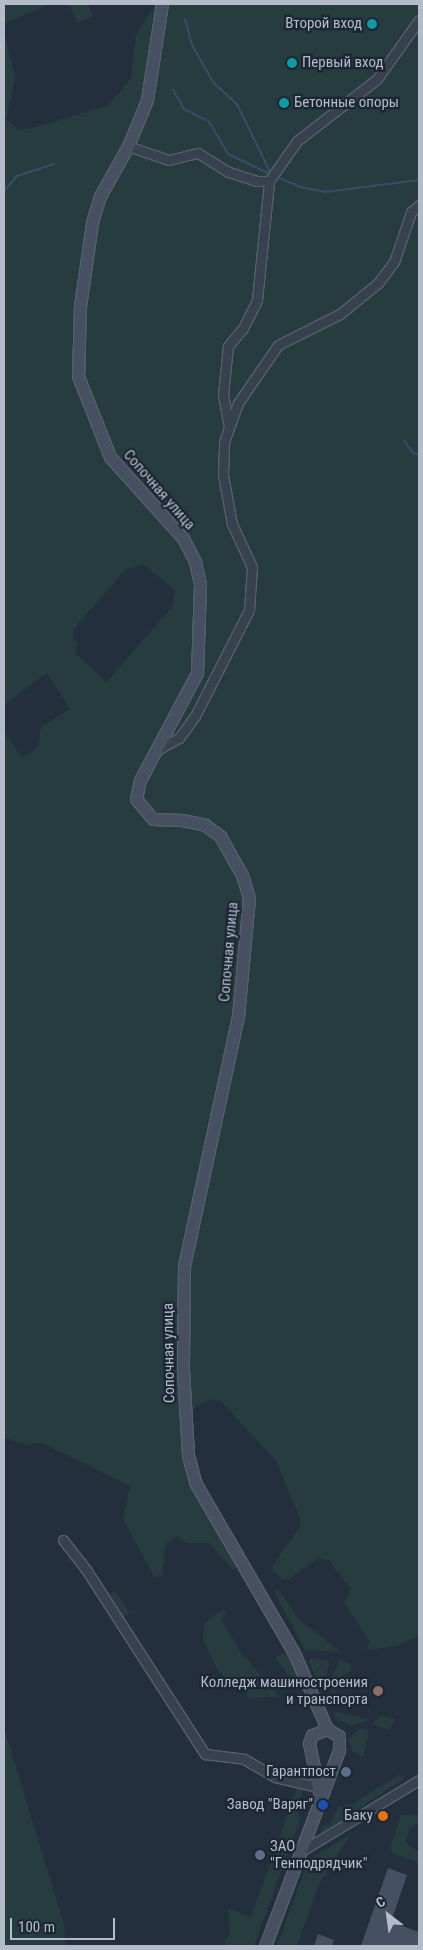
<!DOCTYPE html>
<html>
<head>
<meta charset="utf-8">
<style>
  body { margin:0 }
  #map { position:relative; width:423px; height:1950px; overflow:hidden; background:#242f3e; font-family:"Roboto Condensed",sans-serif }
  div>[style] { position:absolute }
  .green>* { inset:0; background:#263c3f }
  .stream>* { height:2px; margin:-1px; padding:0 1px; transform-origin:1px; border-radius:1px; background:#394c67 }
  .building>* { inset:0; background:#455162 }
  .roads { filter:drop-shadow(1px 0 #565f6c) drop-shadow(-1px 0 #565f6c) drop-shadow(0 1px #565f6c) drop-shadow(0 -1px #565f6c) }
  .street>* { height:9px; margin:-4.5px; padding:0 4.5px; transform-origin:4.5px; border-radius:4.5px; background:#38414e }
  .secondary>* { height:11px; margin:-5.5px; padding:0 5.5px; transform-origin:5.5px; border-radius:5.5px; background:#465061 }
  .dots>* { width:14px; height:14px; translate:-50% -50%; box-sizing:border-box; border:2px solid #1d2633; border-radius:50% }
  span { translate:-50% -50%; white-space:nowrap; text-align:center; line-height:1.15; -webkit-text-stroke:4.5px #1d2633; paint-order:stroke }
  .poi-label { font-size:15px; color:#b4bcc9 }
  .right { translate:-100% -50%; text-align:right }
  .left { translate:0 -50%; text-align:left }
  .street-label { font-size:15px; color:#b4bcc9 }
  .frame { position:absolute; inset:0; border:5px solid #b4bcc9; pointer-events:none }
  .north { position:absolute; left:363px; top:1890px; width:50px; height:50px; -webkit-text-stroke:4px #1d2633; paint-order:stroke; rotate:330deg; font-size:14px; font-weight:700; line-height:20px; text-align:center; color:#b4bcc9 }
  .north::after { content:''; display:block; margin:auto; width:18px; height:22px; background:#b4bcc9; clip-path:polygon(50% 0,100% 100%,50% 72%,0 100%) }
  .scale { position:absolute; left:10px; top:1918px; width:105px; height:22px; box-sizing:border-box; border:2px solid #b4bcc9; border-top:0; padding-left:6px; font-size:15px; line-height:18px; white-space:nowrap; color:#b4bcc9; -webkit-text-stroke:4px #1d2633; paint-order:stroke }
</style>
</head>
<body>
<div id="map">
  <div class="green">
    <div style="clip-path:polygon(4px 4px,51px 4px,4px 24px)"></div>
    <div style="clip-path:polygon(68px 4px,88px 4px,93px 16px,78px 23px)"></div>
    <div style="clip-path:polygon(evenodd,156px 4px,419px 4px,419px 1636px,397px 1646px,366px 1650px,370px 1642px,344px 1603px,351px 1589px,329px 1561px,318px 1558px,290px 1579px,284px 1580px,273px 1572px,272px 1567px,300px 1526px,299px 1516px,276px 1461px,221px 1401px,212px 1399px,187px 1411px,185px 1459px,230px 1552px,236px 1568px,233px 1570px,209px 1543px,186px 1543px,177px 1536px,166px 1544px,162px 1575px,155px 1578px,123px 1519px,130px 1486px,40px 1442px,29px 1445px,4px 1438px,4px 732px,22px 758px,38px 747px,41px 727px,70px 709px,47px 673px,4px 705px,4px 31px,15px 77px,7px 120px,18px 130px,32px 128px,107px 106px,131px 79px,136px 34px,156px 4px,144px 565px,175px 590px,173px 606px,106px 682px,75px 653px,78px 643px,73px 639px,74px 629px,126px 569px,144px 565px)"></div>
    <div style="clip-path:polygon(273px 1589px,280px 1591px,299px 1620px,342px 1652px,305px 1650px)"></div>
    <div style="clip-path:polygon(115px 1591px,130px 1613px,122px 1618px,107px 1596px)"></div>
    <div style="clip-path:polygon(223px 1609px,227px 1612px,221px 1620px,242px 1654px,280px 1697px,249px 1698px,242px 1684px,226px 1679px,216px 1667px,203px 1639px,204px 1623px)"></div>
    <div style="clip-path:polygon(287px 1652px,300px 1678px,296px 1685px,275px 1658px)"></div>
    <div style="clip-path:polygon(311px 1658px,329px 1661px,324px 1696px,309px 1661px)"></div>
    <div style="clip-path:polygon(340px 1660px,350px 1664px,351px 1671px,341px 1676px,331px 1705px,331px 1679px)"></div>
    <div style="clip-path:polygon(333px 1712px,339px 1712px,370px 1720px,350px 1726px,344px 1721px,338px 1722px)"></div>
    <div style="clip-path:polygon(381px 1715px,395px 1719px,390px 1730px,372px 1724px)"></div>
    <div style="clip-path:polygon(4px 1728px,64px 1924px,66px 1946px,4px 1946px)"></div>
    <div style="clip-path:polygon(361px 1728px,369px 1731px,363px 1757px,352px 1751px,349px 1739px)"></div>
    <div style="clip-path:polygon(399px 1775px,404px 1779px,320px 1834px,322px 1825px,330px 1824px,338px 1807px,352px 1804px)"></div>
    <div style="clip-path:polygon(297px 1788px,303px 1790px,297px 1809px,300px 1819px,254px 1946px,230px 1946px,224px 1942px,230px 1934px,228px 1908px,251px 1917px)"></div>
    <div style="clip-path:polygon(401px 1815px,419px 1815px,419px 1823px,410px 1828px,405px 1842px,419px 1852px,419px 1863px,394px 1854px,390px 1847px)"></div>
    <div style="clip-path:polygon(352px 1833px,319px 1884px,297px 1946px,277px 1946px,308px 1860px)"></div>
  </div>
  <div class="stream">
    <div style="left:185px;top:19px;width:27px;rotate:75deg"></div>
    <div style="left:192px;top:45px;width:43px;rotate:60.4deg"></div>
    <div style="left:213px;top:82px;width:33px;rotate:43deg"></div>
    <div style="left:237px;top:104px;width:76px;rotate:64.1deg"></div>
    <div style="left:173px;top:90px;width:22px;rotate:60deg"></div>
    <div style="left:184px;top:109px;width:28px;rotate:27deg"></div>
    <div style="left:209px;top:122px;width:37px;rotate:59deg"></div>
    <div style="left:228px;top:154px;width:47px;rotate:25.5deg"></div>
    <div style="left:277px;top:177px;width:25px;rotate:23deg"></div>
    <div style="left:300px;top:187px;width:25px;rotate:11deg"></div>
    <div style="left:325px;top:192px;width:95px;rotate:-7.3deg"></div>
    <div style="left:4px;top:191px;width:20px;rotate:-49deg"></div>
    <div style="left:17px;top:176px;width:39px;rotate:-18deg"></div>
    <div style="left:404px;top:441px;width:16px;rotate:52deg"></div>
    <div style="left:414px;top:454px;width:5px"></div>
  </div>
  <div class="building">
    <div style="clip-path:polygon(388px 1868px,407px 1875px,391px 1922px,419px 1932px,419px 1946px,361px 1946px)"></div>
    <div style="clip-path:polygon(318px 1934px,334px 1940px,332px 1946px,314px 1946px)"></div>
  </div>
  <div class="roads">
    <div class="street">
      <div style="left:128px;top:146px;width:43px;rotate:18.9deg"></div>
      <div style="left:169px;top:160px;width:30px;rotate:-14deg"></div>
      <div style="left:198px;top:153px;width:36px;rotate:32deg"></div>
      <div style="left:229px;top:172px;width:28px;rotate:18deg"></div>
      <div style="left:256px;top:181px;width:13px"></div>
      <div style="left:229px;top:428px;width:34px;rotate:-100deg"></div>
      <div style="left:223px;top:395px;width:49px;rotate:-84.2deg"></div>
      <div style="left:228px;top:346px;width:23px;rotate:-50deg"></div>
      <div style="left:243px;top:328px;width:31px;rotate:-63deg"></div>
      <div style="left:257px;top:300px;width:120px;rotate:-84.2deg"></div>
      <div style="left:269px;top:181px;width:49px;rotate:-55deg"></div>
      <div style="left:297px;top:141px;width:101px;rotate:-37.8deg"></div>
      <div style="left:377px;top:79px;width:72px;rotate:-54.6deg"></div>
      <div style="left:157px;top:750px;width:25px;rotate:-29deg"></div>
      <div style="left:179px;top:738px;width:27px;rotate:-54deg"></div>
      <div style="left:195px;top:716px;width:119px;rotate:-63deg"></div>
      <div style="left:249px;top:610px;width:43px;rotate:-86deg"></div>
      <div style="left:252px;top:567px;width:47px;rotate:-114.9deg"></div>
      <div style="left:232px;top:524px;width:50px;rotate:-100.4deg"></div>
      <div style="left:223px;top:475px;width:33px;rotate:-88deg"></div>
      <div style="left:224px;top:442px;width:41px;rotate:-70.3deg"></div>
      <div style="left:238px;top:403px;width:70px;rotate:-55.4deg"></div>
      <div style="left:278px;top:345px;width:69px;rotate:-26.6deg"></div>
      <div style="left:340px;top:314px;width:49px;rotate:-39.2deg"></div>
      <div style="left:378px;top:283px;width:26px;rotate:-53deg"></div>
      <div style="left:394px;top:262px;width:53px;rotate:-71.2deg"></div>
      <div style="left:411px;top:212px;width:11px;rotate:-41deg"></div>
      <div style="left:63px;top:1540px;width:39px;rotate:52deg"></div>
      <div style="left:87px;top:1571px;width:218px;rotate:57.2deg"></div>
      <div style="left:205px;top:1754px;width:39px;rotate:7deg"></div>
      <div style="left:244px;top:1759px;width:36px;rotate:30deg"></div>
      <div style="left:275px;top:1777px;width:43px;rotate:13.4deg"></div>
      <div style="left:300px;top:1852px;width:139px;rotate:-31.2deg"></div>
    </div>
    <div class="secondary">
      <div style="left:162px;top:4px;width:97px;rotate:98.9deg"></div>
      <div style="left:147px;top:100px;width:50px;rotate:112.4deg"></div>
      <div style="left:128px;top:146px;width:57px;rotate:119.2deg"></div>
      <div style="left:100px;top:196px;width:28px;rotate:107deg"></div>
      <div style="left:92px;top:223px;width:84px;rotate:98.2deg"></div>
      <div style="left:80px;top:306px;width:70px;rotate:91.6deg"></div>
      <div style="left:78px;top:376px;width:87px;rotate:68.4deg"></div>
      <div style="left:110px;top:457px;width:109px;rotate:48deg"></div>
      <div style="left:183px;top:538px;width:27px;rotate:63deg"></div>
      <div style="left:195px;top:562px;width:23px;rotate:77deg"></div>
      <div style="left:200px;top:584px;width:89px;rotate:91.9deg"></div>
      <div style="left:197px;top:673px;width:121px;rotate:118deg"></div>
      <div style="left:140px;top:780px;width:19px;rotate:102deg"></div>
      <div style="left:136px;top:799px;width:26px;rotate:50deg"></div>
      <div style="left:153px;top:819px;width:29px;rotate:2deg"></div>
      <div style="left:182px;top:820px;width:24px;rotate:12deg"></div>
      <div style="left:205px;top:825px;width:19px;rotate:36deg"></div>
      <div style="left:220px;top:836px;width:45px;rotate:60.6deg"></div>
      <div style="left:242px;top:875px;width:24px;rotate:73deg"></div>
      <div style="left:249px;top:898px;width:119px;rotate:95.3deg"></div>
      <div style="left:238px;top:1016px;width:256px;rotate:102.2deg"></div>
      <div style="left:184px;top:1266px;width:104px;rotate:90.6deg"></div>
      <div style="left:183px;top:1370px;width:85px;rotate:86.6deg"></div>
      <div style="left:188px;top:1455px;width:30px;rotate:75deg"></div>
      <div style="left:196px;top:1484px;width:195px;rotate:59.9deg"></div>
      <div style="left:294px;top:1653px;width:83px;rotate:66.5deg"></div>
      <div style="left:265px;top:1946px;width:210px;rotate:-69.3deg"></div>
      <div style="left:339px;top:1750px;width:14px;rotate:-90deg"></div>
      <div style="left:339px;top:1736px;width:14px;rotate:-150deg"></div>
      <div style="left:327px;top:1729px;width:16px;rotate:158deg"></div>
      <div style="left:312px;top:1735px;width:9px;rotate:111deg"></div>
      <div style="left:309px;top:1743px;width:55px;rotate:78.5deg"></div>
    </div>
  </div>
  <div class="dots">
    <div style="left:372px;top:24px;background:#0f9aa8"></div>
    <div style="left:292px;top:63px;background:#0f9aa8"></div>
    <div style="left:284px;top:103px;background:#0f9aa8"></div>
    <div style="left:378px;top:1691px;background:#8d6e63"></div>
    <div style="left:346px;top:1772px;background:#5c6f8a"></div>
    <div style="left:323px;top:1805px;background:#1a4fb4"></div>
    <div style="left:383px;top:1816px;background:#e8710a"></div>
    <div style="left:260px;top:1855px;background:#5c6f8a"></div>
  </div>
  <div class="poi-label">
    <span class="right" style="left:362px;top:24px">Второй вход</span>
    <span class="left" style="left:302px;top:63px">Первый вход</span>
    <span class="left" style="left:294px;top:103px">Бетонные опоры</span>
    <span class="right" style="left:368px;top:1691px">Колледж машиностроения<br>и транспорта</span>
    <span class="right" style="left:336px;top:1772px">Гарантпост</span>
    <span class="right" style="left:313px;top:1805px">Завод "Варяг"</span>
    <span class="right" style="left:373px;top:1816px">Баку</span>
    <span class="left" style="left:270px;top:1855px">ЗАО<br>"Генподрядчик"</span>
  </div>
  <div class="street-label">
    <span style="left:159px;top:490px;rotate:49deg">Сопочная улица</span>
    <span style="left:229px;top:952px;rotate:-85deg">Сопочная улица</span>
    <span style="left:169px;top:1353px;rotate:-91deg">Сопочная улица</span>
  </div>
  <div class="frame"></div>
  <div class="north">С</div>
  <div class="scale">100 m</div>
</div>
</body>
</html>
